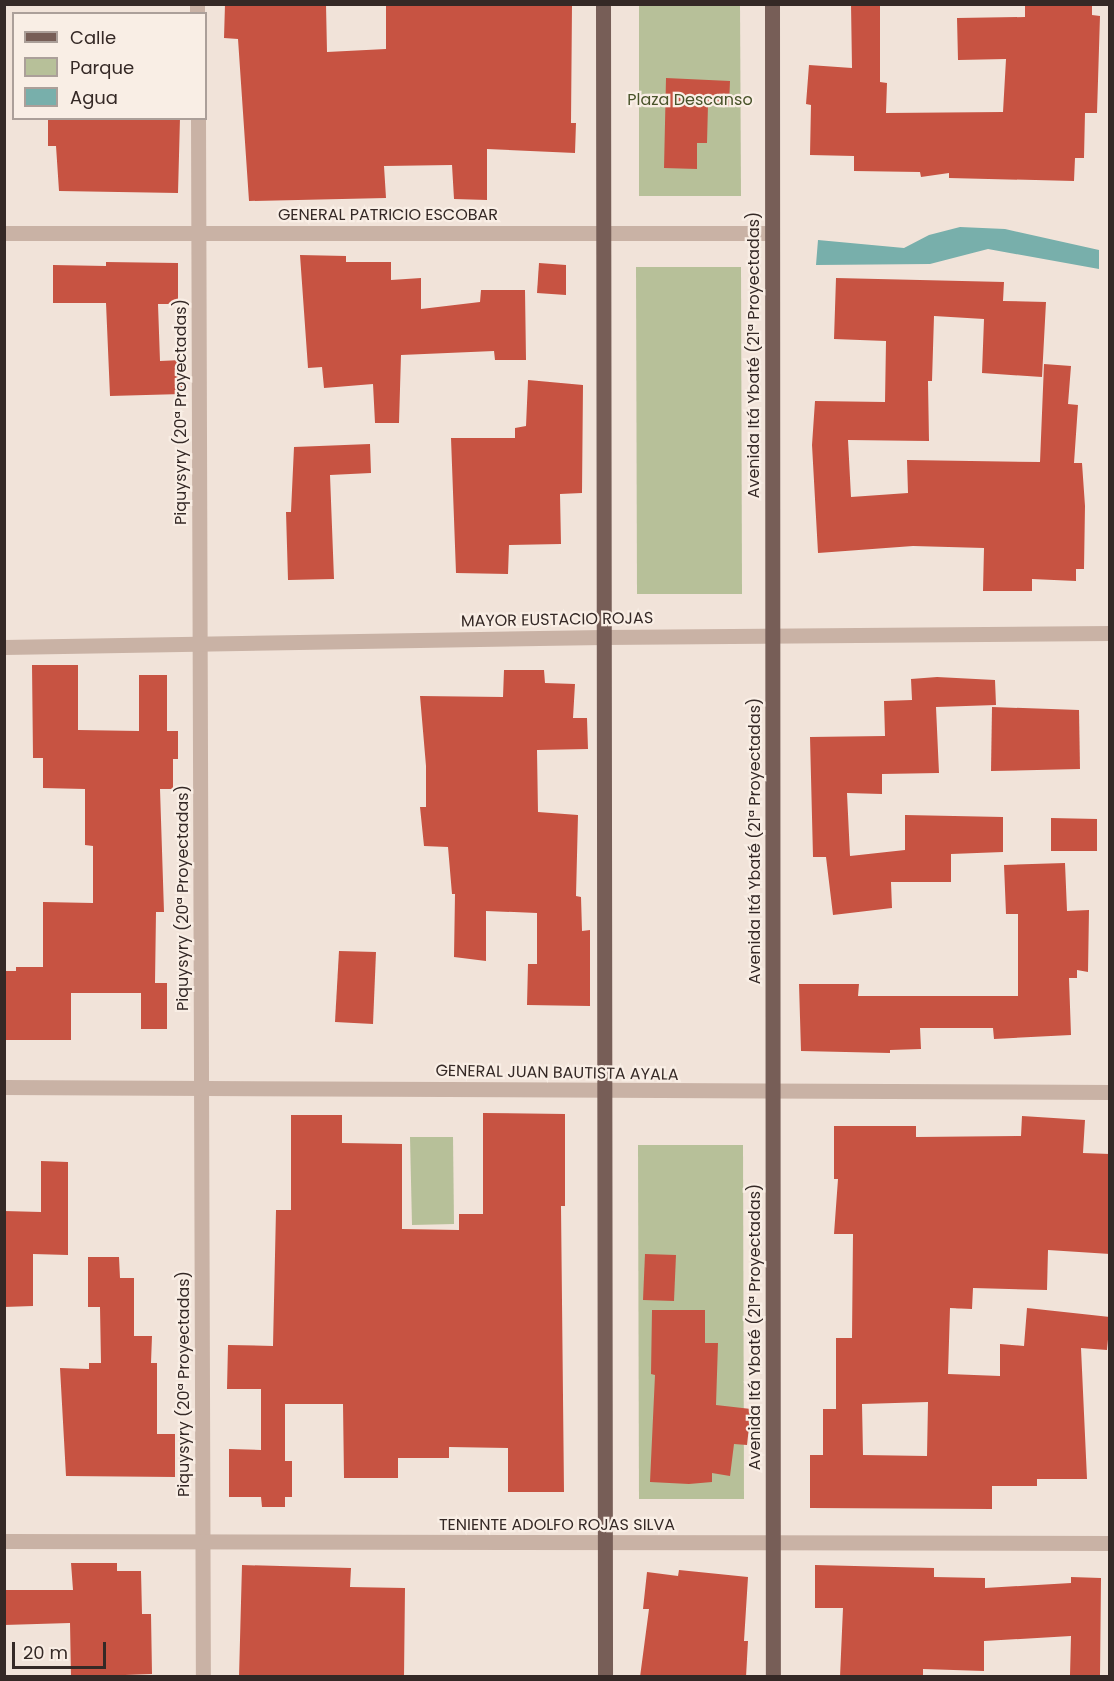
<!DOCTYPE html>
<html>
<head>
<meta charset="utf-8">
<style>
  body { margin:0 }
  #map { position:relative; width:1114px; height:1681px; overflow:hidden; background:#f1e3d9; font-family:Poppins,sans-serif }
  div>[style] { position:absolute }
  .green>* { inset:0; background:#b7c099 }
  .water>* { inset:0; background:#78afab }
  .building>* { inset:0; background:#c75342 }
  .minor>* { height:15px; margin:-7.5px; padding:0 7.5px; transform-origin:7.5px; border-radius:7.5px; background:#c9b2a5 }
  .major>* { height:15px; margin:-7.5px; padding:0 7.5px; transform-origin:7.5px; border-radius:7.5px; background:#775e57 }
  span { translate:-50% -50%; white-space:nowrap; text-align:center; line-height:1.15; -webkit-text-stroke:4.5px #f9eee5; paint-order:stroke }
  .park-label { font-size:16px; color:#49532a }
  .street-label { font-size:16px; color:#352926 }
  .frame { position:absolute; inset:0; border:6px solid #352926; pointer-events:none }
  .legend { position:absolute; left:12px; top:12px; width:195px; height:108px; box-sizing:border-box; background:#f9eee5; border:2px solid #ab9f99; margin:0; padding:8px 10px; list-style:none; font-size:18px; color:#352926 }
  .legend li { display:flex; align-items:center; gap:12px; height:30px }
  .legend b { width:30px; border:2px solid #ab9f99 }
  .scale { position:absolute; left:12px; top:1642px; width:94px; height:27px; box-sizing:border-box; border:3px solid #352926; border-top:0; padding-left:8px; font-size:18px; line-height:21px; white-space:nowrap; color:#352926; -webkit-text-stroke:4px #f9eee5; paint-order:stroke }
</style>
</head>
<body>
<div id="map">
  <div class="green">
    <div style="clip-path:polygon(639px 5px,740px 5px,741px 196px,639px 196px)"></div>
    <div style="clip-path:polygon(636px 267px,741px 267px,742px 594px,637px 594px)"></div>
    <div style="clip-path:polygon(410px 1137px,453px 1137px,454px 1224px,412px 1225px)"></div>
    <div style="clip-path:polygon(638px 1145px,743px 1145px,744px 1499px,639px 1499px)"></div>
  </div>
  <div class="water">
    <div style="clip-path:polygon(960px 227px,1005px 229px,1099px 250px,1099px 269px,988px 249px,930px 264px,816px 265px,818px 240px,904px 248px,929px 235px)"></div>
  </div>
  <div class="building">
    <div style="clip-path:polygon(225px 4px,326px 4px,327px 52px,386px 49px,386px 4px,572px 5px,571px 123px,576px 123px,575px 153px,487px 149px,487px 200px,454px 199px,452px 165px,384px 166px,386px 198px,249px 201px,238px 39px,224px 38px)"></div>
    <div style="clip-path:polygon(851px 4px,880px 4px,880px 82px,887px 83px,886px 113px,1003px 112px,1006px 59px,958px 60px,957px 18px,1025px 17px,1025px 4px,1092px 4px,1092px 15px,1100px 16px,1097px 113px,1085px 113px,1084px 158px,1075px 158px,1074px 181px,949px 178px,949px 173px,921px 177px,920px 172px,854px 171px,854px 156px,810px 155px,811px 105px,806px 104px,809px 65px,852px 68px)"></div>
    <div style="clip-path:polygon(666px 78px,730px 81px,729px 106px,708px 105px,707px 143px,697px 143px,697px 169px,664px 168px)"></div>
    <div style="clip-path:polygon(48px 118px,180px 118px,178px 193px,59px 191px,56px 146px,48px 146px)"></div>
    <div style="clip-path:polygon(300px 255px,346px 256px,346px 262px,391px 262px,391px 280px,421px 278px,421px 309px,480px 302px,481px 290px,525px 290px,526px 360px,495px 360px,494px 351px,401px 355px,399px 423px,375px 423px,373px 384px,324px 388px,322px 367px,308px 368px)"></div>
    <div style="clip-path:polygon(106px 262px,178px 263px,178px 304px,158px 304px,160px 361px,182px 360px,182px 394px,110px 396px,106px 303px,53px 303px,53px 265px,106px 266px)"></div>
    <div style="clip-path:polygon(539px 263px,566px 265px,566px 295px,537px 293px)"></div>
    <div style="clip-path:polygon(836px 278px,1004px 282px,1003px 301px,1046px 302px,1042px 377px,982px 373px,984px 319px,934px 316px,932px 381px,928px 381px,929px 441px,848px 440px,851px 497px,908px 493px,907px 460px,1040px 462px,1044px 364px,1071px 366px,1068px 404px,1078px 405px,1074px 463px,1082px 463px,1085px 506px,1084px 569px,1076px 569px,1076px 581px,1032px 579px,1032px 591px,983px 591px,984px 548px,913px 546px,818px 553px,812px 445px,815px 401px,885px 402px,886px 341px,834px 339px)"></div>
    <div style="clip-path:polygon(528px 380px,583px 385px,582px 493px,560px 494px,561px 544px,509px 545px,508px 574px,456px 573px,451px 438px,515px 438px,515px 428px,526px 426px)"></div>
    <div style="clip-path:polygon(370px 444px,371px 473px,330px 475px,334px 579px,288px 580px,286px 512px,291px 512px,294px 447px)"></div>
    <div style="clip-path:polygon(32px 665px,78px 665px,78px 730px,139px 731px,139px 675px,167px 675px,167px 731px,178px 731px,178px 759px,173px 759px,173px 789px,160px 789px,164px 912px,156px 912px,155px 983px,167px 983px,167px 1029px,141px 1029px,141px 993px,71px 993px,71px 1040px,4px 1040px,4px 971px,16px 971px,16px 967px,43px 967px,43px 902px,93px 903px,93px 846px,85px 845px,85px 789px,43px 788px,43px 758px,33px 758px)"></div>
    <div style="clip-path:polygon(504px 670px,544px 670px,545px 683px,575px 684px,573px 718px,587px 718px,588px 749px,537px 750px,538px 812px,578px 815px,576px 896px,581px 897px,582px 931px,590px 930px,590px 1006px,527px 1005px,528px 964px,537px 964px,537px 913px,486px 911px,486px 961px,454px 957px,455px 894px,452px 894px,448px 847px,424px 846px,420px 807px,426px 807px,426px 766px,420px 696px,503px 697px)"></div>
    <div style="clip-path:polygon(937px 677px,995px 680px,996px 705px,936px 707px,939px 773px,882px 774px,882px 794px,847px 793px,850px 856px,905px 850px,905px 815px,1003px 817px,1003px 852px,951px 854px,951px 882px,891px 882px,892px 908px,833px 915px,826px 857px,813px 857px,810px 737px,885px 736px,884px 701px,912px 700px,911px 679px)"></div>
    <div style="clip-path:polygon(992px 707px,1079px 710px,1080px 769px,991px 771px)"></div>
    <div style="clip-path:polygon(1051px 818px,1097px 819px,1097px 851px,1051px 851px)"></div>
    <div style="clip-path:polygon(1065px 863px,1067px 911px,1089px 910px,1088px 972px,1077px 970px,1077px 978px,1069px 978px,1071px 1035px,994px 1039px,993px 1028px,920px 1028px,921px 1049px,890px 1050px,890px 1053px,801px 1051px,799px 984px,859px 984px,858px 996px,1018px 996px,1018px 914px,1006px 914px,1004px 865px)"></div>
    <div style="clip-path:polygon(339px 951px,376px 952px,373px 1024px,335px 1022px)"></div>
    <div style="clip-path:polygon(483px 1113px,565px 1114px,565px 1206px,561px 1206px,564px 1492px,508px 1492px,508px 1448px,449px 1447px,449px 1458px,398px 1458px,398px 1478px,344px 1478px,343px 1404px,285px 1404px,285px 1461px,292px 1461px,292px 1497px,285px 1497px,285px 1507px,262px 1507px,261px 1497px,229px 1497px,229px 1449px,261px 1450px,261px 1389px,227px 1389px,228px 1345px,273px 1346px,276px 1210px,291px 1210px,291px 1115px,342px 1115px,342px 1143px,402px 1144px,402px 1229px,459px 1230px,459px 1214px,483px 1214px)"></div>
    <div style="clip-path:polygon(evenodd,1022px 1116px,1085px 1120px,1083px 1153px,1110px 1154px,1110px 1254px,1048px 1250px,1047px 1290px,973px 1288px,972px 1309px,950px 1308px,948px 1374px,1000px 1376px,1000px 1344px,1024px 1346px,1027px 1308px,1110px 1317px,1107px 1350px,1081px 1348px,1087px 1479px,1037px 1479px,1037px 1486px,992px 1486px,992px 1509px,810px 1508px,810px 1455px,823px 1455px,823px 1409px,836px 1409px,836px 1338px,852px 1338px,853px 1234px,834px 1234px,838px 1179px,834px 1179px,834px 1126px,916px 1126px,916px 1137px,1021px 1136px,1022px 1116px,928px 1402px,927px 1456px,863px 1455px,862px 1404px,928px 1402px)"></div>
    <div style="clip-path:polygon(41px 1161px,68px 1162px,68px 1255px,33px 1254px,33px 1306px,4px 1307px,4px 1211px,41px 1212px)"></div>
    <div style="clip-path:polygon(645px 1254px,676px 1255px,674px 1301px,643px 1300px)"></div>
    <div style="clip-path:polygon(88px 1257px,119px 1257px,120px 1278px,134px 1278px,134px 1336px,152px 1336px,151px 1363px,157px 1363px,157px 1434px,175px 1434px,175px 1477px,66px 1476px,60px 1368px,89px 1369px,89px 1363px,101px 1363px,100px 1307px,88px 1307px)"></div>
    <div style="clip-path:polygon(652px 1310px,705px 1310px,705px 1343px,718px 1343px,716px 1405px,751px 1409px,747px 1445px,734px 1444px,730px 1476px,712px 1473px,712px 1482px,689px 1484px,650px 1482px,655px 1375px,651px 1374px)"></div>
    <div style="clip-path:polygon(71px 1563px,117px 1563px,117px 1571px,141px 1571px,142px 1614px,151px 1614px,152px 1674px,71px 1677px,70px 1623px,4px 1625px,4px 1590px,73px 1590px)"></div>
    <div style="clip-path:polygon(242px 1565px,351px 1568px,350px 1587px,405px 1588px,404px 1677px,239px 1677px)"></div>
    <div style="clip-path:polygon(815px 1565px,934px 1568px,934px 1577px,985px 1578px,985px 1588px,1071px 1583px,1071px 1577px,1101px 1578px,1100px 1676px,1070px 1675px,1071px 1636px,984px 1641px,984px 1671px,923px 1669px,923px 1677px,840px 1677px,843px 1608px,815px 1608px)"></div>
    <div style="clip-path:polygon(679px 1570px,748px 1577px,744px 1641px,748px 1641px,746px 1677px,640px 1677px,649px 1609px,643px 1609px,647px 1572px,678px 1576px)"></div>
  </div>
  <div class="minor">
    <div style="left:197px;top:4px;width:10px;rotate:90deg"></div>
    <div style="left:198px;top:118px;width:1558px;rotate:89.82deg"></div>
    <div style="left:4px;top:233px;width:768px"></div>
    <div style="left:4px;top:647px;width:599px;rotate:-0.96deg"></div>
    <div style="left:603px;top:637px;width:507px;rotate:-0.45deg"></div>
    <div style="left:4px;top:1087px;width:1106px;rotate:0.26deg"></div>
    <div style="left:4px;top:1541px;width:1106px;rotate:0.1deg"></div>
  </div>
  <div class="major">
    <div style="left:603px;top:4px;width:1672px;rotate:89.93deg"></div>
    <div style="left:772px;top:4px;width:1672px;rotate:89.97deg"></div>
  </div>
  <div class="park-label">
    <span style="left:690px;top:100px">Plaza Descanso</span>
  </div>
  <div class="street-label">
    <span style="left:388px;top:215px">GENERAL PATRICIO ESCOBAR</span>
    <span style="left:754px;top:355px;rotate:-90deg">Avenida Itá Ybaté (21ª Proyectadas)</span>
    <span style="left:181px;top:412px;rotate:-90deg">Piquysyry (20ª Proyectadas)</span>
    <span style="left:557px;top:620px;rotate:-1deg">MAYOR EUSTACIO ROJAS</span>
    <span style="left:755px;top:841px;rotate:-90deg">Avenida Itá Ybaté (21ª Proyectadas)</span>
    <span style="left:183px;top:898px;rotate:-90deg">Piquysyry (20ª Proyectadas)</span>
    <span style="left:557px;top:1073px;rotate:1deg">GENERAL JUAN BAUTISTA AYALA</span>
    <span style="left:755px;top:1327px;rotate:-90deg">Avenida Itá Ybaté (21ª Proyectadas)</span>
    <span style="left:184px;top:1384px;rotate:-90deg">Piquysyry (20ª Proyectadas)</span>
    <span style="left:557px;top:1525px">TENIENTE ADOLFO ROJAS SILVA</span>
  </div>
  <div class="frame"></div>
  <ul class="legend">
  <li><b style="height:8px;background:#775e57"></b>Calle</li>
  <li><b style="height:16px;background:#b7c099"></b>Parque</li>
  <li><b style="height:16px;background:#78afab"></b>Agua</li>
  </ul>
  <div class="scale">20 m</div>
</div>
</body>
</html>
